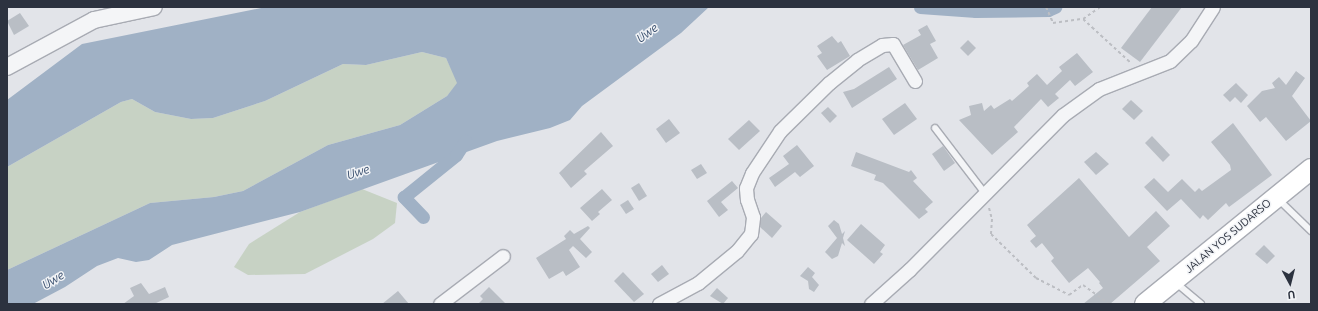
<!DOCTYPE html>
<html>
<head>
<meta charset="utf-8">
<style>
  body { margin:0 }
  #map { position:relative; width:1318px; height:311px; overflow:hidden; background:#e2e4e9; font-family:Ubuntu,sans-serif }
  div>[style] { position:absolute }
  .green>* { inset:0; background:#c7d2c4 }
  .water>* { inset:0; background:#a0b1c5 }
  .canal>* { height:13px; margin:-6.5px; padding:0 6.5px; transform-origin:6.5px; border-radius:6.5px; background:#a0b1c5 }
  .building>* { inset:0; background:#b9bec5 }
  .path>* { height:2px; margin-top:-1px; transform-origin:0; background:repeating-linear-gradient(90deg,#bcbec3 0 3px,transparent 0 6px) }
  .roads { filter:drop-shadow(1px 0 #a8abb3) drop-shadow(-1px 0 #a8abb3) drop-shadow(0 1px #a8abb3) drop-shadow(0 -1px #a8abb3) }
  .service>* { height:6px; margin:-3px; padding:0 3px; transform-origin:3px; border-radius:3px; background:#f4f5f7 }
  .minor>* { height:13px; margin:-6.5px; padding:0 6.5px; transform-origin:6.5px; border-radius:6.5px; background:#f4f5f7 }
  .tertiary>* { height:16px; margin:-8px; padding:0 8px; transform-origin:8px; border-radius:8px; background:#f4f5f7 }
  .primary>* { height:20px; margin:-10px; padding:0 10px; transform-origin:10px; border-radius:10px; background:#fff }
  span { translate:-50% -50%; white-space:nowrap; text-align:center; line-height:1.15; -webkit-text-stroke:3px #f1f3f6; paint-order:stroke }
  .street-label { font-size:11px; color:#2c323f }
  .water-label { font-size:12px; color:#3a506f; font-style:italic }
  .frame { position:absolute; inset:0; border:8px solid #2c323f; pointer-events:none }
  .north { position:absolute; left:1270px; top:263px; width:40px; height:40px; -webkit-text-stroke:3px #f1f3f6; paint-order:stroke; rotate:173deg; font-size:11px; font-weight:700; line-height:16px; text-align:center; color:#2c323f }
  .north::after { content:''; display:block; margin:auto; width:14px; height:18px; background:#2c323f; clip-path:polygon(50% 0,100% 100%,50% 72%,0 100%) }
</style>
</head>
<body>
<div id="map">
  <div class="green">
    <div style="clip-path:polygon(422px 52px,446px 58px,458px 83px,447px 96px,400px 125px,328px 145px,243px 191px,214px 197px,150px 203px,7px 270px,7px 167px,121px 102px,132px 99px,155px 112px,191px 119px,213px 118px,265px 101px,343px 64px,366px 65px)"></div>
    <div style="clip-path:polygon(362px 189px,397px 203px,395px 223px,373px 239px,305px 274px,248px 275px,234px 267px,249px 244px,300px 212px)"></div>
  </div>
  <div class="water">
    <div style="clip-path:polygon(266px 7px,709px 7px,681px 33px,582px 106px,570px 120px,550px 128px,497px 141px,300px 212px,172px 245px,149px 260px,136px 262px,118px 258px,97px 266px,65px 287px,33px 304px,7px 304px,7px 270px,150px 203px,214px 197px,243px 191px,328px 145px,400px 125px,447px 96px,457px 83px,446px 58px,422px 52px,366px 65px,343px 64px,265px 101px,213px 118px,191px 119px,155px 112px,132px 99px,121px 102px,7px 167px,7px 100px,82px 44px)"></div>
  </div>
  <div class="canal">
    <div style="left:920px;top:7px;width:56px;rotate:4.1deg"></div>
    <div style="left:976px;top:11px;width:72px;rotate:-0.8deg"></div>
    <div style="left:1048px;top:10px;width:8px;rotate:-23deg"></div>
    <div style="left:423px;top:217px;width:28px;rotate:-134deg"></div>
    <div style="left:404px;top:197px;width:67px;rotate:-38.9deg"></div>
    <div style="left:456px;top:155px;width:17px;rotate:-57deg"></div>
  </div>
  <div class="building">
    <div style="clip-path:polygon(1152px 7px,1182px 7px,1140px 62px,1121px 48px)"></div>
    <div style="clip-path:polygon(20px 13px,29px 26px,14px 35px,7px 21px)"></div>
    <div style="clip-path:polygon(927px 25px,936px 41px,930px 44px,938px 58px,918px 70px,903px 45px,921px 35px,918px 30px)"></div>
    <div style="clip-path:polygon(832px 36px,838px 43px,841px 41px,850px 56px,827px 70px,817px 56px,822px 53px,817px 46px)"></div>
    <div style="clip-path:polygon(968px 40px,976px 48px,968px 56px,960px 48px)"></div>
    <div style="clip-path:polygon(1077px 53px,1093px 72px,1075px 86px,1070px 80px,1055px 94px,1059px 98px,1048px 107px,1041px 99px,1014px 127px,1018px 132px,992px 155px,959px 120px,971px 115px,969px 106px,982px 103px,984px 111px,991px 105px,994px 109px,1010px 99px,1012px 101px,1029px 86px,1027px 83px,1037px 74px,1047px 85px,1062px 71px,1059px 67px)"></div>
    <div style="clip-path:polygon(889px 67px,897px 79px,852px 108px,843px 92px,854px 89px)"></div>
    <div style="clip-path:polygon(1296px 71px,1305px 78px,1292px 96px,1311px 121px,1286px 141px,1266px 117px,1260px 122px,1247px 106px,1262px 91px,1275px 88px,1272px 83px,1279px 77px,1286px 85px)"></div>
    <div style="clip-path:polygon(1236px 83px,1248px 95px,1241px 103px,1235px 97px,1230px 102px,1223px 95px)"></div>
    <div style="clip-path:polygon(1131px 100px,1143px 111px,1134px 120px,1122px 109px)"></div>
    <div style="clip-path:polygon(905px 103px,917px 119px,894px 135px,882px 119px)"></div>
    <div style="clip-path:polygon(828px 107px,837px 116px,830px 123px,821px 113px)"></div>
    <div style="clip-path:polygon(669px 119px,680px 133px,666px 143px,656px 129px)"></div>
    <div style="clip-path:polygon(749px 120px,760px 131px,739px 150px,728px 139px)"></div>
    <div style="clip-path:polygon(1233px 123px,1272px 175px,1229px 207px,1226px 203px,1208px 220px,1203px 215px,1200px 219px,1181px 199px,1167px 211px,1144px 187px,1154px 178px,1168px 192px,1182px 179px,1195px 192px,1199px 188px,1202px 191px,1231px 170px,1230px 165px,1211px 142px)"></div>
    <div style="clip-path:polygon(601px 132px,613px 146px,584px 171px,587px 174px,571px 188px,559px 173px)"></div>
    <div style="clip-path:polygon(1152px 136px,1170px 155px,1163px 162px,1145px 143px)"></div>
    <div style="clip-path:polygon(797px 145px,814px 166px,800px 177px,795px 172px,775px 187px,769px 178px,789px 164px,783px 156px)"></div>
    <div style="clip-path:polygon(943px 146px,955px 163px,944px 171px,932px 154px)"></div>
    <div style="clip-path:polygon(856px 152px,909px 172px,911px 170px,917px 178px,913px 181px,933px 202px,925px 209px,928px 212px,919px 219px,883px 183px,874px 180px,876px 175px,851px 166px)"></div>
    <div style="clip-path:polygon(1096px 152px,1109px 164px,1096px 175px,1084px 162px)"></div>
    <div style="clip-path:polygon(701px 164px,707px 173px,697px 179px,691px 170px)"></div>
    <div style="clip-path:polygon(1079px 178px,1129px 237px,1156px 211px,1170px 226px,1147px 247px,1160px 261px,1110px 304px,1083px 304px,1103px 288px,1099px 283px,1100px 282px,1088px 268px,1069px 283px,1051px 261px,1054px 258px,1042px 243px,1036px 248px,1030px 241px,1036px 236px,1027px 225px)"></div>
    <div style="clip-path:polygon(732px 181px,738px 188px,721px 202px,728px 210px,719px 217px,707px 201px)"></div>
    <div style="clip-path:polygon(639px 183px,647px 196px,639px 201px,631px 188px)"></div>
    <div style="clip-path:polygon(602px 189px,612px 200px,598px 212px,600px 214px,592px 221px,580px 208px)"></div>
    <div style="clip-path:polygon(628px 200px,634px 209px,626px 214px,620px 205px)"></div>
    <div style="clip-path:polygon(766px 212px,782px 226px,772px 238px,760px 227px,761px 218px)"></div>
    <div style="clip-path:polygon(834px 220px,839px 224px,842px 234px,845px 231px,843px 238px,845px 246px,842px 243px,838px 256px,832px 259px,825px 252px,837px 238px,828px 226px)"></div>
    <div style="clip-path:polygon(861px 224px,885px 245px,880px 252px,883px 254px,874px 264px,847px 240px)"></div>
    <div style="clip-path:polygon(588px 226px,590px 228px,580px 239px,592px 252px,586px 258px,573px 246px,569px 250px,580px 267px,566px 276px,563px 271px,549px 279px,536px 258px,566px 239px,564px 236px,570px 230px,574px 234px)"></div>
    <div style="clip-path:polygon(1264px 245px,1275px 256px,1267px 264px,1255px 254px)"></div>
    <div style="clip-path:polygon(662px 265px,669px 274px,658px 282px,651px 274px)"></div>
    <div style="clip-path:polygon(808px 267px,815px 273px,812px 277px,819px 285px,814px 292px,809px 289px,808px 281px,800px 276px)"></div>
    <div style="clip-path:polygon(623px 272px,644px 294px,634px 302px,614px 281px)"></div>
    <div style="clip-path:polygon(141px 283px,149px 294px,165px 287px,169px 297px,154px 304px,123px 304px,134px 296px,130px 288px)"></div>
    <div style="clip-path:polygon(489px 287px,506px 304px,478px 304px,483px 299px,480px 296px)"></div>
    <div style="clip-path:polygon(717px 288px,728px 298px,723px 304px,710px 296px)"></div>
    <div style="clip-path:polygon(398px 291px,409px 304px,382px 304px)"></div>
  </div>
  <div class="path">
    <div style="left:1046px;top:7px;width:17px;rotate:66deg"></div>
    <div style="left:1053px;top:23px;width:30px;rotate:-8deg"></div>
    <div style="left:1083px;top:19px;width:21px;rotate:-35deg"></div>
    <div style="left:1083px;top:19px;width:65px;rotate:42.5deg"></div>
    <div style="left:989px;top:208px;width:11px;rotate:75deg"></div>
    <div style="left:992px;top:219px;width:15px;rotate:94deg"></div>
    <div style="left:991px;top:234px;width:63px;rotate:44.4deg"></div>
    <div style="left:1036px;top:278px;width:37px;rotate:27deg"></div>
    <div style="left:1069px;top:295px;width:17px;rotate:-36deg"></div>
    <div style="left:1083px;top:285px;width:32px;rotate:36deg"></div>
    <div style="left:1114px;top:304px;width:7px"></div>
  </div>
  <div class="roads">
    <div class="service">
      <div style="left:935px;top:128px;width:81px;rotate:52.6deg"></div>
      <div style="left:1278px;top:199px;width:46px;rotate:44.1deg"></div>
      <div style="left:1175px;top:282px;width:34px;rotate:40deg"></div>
    </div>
    <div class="minor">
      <div style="left:440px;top:304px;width:79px;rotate:-37.3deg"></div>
      <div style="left:659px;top:304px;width:44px;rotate:-28.3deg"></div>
      <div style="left:698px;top:283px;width:50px;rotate:-39.4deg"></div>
      <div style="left:737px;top:251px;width:22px;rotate:-51deg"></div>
      <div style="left:751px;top:234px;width:17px;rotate:-83deg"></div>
      <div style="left:753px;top:217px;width:18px;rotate:-109deg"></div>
      <div style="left:747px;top:200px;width:12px;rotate:-95deg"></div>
      <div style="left:746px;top:188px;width:16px;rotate:-68deg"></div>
      <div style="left:752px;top:173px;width:50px;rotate:-56.3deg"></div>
      <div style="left:780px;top:131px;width:69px;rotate:-44.4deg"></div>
      <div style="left:829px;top:83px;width:36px;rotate:-39deg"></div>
      <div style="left:857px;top:60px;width:29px;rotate:-31deg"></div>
      <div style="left:882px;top:45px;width:11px;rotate:-5deg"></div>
      <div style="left:893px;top:44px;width:43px;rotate:59.3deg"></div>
      <div style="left:871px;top:304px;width:51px;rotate:-41.8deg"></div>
      <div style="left:909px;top:270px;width:218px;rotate:-45.2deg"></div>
      <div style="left:1063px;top:115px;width:44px;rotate:-35.8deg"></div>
      <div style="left:1099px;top:89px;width:76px;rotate:-21.5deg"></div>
      <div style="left:1170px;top:61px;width:29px;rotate:-44deg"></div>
      <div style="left:1191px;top:41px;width:40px;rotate:-57.1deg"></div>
    </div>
    <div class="tertiary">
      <div style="left:7px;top:67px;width:99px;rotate:-28.4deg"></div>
      <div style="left:94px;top:20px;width:61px;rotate:-12.2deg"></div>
    </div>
    <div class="primary">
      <div style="left:1145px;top:304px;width:214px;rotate:-39.1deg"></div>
    </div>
  </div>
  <div class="street-label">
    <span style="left:1228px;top:236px;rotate:-40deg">JALAN YOS SUDARSO</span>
  </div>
  <div class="water-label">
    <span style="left:647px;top:33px;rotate:-37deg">Uwe</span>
    <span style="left:358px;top:172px;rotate:-18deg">Uwe</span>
    <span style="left:53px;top:280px;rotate:-33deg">Uwe</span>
  </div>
  <div class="frame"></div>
  <div class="north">U</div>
</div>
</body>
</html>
